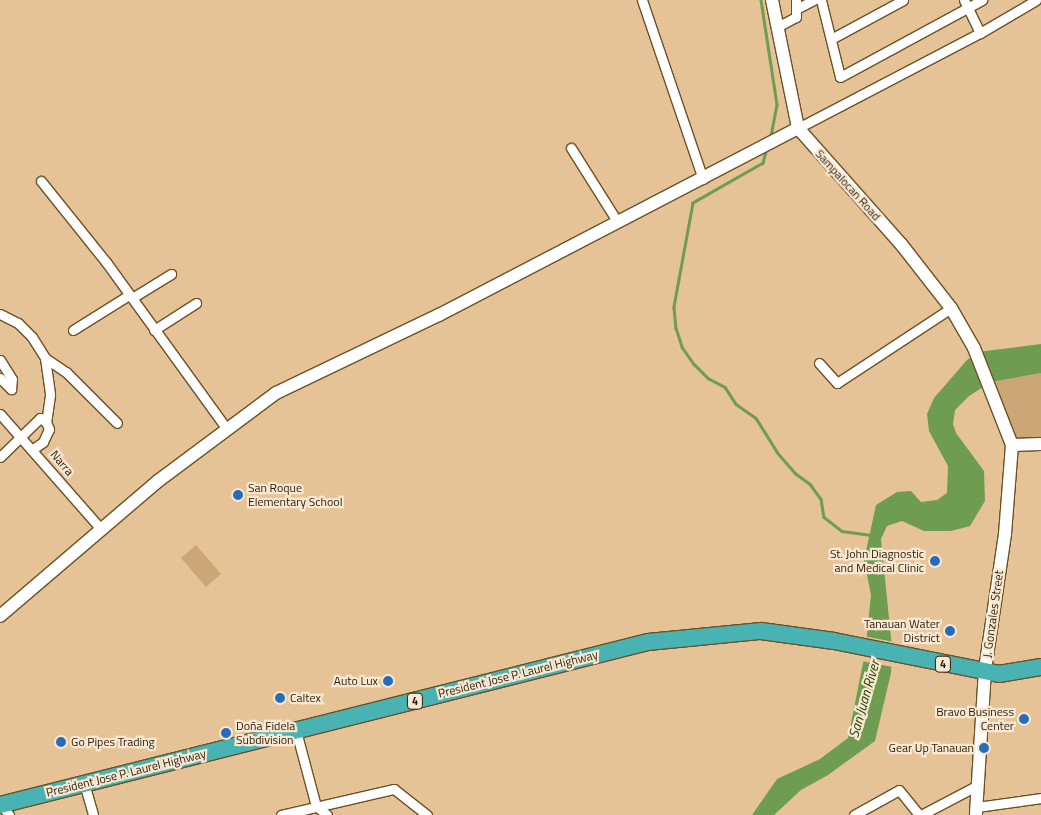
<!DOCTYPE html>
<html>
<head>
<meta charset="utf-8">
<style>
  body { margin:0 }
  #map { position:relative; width:1041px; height:815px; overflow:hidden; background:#e5c396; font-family:"Titillium Web",sans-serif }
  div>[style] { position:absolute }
  .green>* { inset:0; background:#cba775 }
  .water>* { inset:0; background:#6e9d52 }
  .pier>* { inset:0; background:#e5c396 }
  .stream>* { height:2.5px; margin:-1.25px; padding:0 1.25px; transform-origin:1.25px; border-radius:1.25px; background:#6e9d52 }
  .roads { filter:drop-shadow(1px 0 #6d5025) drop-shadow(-1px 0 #6d5025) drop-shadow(0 1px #6d5025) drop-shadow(0 -1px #6d5025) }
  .street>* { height:9px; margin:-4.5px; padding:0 4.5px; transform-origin:4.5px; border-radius:4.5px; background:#fff }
  .secondary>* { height:12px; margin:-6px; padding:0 6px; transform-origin:6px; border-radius:6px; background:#fff }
  .highway>* { height:16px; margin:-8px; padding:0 8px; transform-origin:8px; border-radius:8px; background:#49b3b3 }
  .dots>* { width:14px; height:14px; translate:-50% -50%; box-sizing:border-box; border:2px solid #f8e7d1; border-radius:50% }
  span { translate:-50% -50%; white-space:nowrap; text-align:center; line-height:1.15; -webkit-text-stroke:4.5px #f8e7d1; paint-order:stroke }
  .shield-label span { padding:1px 4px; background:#f8e7d1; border:1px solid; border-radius:4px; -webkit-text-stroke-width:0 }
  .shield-label { font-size:11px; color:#2a1d0b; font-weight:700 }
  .street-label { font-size:12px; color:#2a1d0b }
  .poi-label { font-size:12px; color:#2a1d0b }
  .left { translate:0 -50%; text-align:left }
  .right { translate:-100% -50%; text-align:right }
  .water-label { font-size:14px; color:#21400a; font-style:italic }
</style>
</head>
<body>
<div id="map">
  <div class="green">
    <div style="clip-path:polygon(1041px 373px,1041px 444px,1012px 445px,991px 382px)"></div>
    <div style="clip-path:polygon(196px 545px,221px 574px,206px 587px,181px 558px)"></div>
  </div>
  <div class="water">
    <div style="clip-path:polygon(1041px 344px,1041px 373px,991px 382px,969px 396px,955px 410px,953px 424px,956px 433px,984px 471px,985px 501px,970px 526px,951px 531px,924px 531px,902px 521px,887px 526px,881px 539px,892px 648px,891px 673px,875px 741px,828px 775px,801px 790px,774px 815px,752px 815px,777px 779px,820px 759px,848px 738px,865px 653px,871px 595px,864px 560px,876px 505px,897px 492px,911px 491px,921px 502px,937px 500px,947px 493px,948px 466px,929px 431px,927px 414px,934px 398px,967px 360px,978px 352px)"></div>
  </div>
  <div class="pier">
    <div style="clip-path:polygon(863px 636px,894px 642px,893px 667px,861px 661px)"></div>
  </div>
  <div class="stream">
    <div style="left:761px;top:0;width:106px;rotate:81.3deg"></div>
    <div style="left:777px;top:105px;width:32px;rotate:101deg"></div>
    <div style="left:767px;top:148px;width:16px;rotate:105deg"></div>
    <div style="left:763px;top:163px;width:81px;rotate:150.3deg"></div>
    <div style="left:693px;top:203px;width:106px;rotate:100.4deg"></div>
    <div style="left:674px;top:307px;width:21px;rotate:85deg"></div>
    <div style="left:676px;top:328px;width:20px;rotate:72deg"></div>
    <div style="left:682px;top:347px;width:21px;rotate:55deg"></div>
    <div style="left:694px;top:364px;width:20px;rotate:45deg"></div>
    <div style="left:708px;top:378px;width:19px;rotate:28deg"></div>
    <div style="left:725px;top:387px;width:20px;rotate:57deg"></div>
    <div style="left:736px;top:404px;width:24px;rotate:35deg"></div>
    <div style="left:756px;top:418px;width:40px;rotate:58deg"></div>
    <div style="left:777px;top:452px;width:28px;rotate:49deg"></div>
    <div style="left:795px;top:473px;width:19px;rotate:36deg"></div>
    <div style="left:810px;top:484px;width:19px;rotate:54deg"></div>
    <div style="left:821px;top:499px;width:18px;rotate:81deg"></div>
    <div style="left:824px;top:517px;width:23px;rotate:38deg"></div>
    <div style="left:842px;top:531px;width:29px;rotate:8deg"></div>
  </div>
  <div class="roads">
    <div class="street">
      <div style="left:642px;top:0;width:189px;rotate:71.2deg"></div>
      <div style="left:821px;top:0;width:79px;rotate:76.1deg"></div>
      <div style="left:840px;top:77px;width:162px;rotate:-28.5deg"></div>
      <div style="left:964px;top:0;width:37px;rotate:64deg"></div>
      <div style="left:798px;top:8px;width:18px;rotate:-27deg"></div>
      <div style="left:777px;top:27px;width:21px;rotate:-28deg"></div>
      <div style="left:796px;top:17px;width:17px;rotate:-90deg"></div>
      <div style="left:831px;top:39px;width:82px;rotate:-28.4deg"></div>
      <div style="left:798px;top:128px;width:205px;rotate:-27.6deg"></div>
      <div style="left:980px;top:33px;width:65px;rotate:-30.5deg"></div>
      <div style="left:571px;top:148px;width:86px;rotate:57.8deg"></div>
      <div style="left:41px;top:181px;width:104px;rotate:51.3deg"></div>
      <div style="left:106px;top:262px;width:205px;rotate:54.1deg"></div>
      <div style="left:132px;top:298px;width:46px;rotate:-31.6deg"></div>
      <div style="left:0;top:314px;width:20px;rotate:27deg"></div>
      <div style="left:18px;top:323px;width:20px;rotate:45deg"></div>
      <div style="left:32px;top:337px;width:25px;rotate:58deg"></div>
      <div style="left:45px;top:358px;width:37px;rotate:82deg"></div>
      <div style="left:50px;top:395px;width:27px;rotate:98deg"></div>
      <div style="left:73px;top:330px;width:66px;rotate:-32deg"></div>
      <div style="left:154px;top:330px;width:50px;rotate:-32.7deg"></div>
      <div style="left:45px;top:358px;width:25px;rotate:34deg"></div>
      <div style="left:66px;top:372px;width:72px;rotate:45deg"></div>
      <div style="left:0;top:360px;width:22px;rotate:58deg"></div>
      <div style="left:12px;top:379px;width:10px;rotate:96deg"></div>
      <div style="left:819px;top:363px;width:27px;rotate:48deg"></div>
      <div style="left:837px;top:383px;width:136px;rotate:-33.3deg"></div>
      <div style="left:0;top:378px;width:16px;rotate:45deg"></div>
      <div style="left:0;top:414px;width:154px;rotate:48.7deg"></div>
      <div style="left:0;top:457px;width:56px;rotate:-44.3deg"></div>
      <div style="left:40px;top:418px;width:7px;rotate:34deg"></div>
      <div style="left:46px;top:422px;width:8px;rotate:67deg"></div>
      <div style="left:49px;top:429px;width:14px;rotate:115deg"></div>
      <div style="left:43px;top:442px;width:12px;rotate:145deg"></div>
      <div style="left:296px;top:731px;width:78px;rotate:75.1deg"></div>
      <div style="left:316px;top:806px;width:14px;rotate:39deg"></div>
      <div style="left:84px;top:783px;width:33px;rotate:74deg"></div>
      <div style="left:1px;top:805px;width:13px;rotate:51deg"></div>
      <div style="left:977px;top:807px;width:65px;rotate:-8deg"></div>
      <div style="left:281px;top:815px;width:116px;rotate:-13deg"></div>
      <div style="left:394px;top:789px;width:42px;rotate:38.2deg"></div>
      <div style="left:854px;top:815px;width:51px;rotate:-29.1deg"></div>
      <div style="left:899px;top:790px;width:32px;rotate:51deg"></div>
      <div style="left:921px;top:815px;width:64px;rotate:-27.8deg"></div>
    </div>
    <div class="secondary">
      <div style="left:772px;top:0;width:131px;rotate:78.5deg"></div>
      <div style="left:798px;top:128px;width:155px;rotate:48.4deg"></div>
      <div style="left:901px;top:244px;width:81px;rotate:52deg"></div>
      <div style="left:951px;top:308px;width:46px;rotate:60.1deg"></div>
      <div style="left:974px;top:348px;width:104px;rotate:68.6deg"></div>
      <div style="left:1012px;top:445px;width:89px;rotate:94.5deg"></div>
      <div style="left:1005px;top:534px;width:137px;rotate:98.4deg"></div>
      <div style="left:985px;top:670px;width:145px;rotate:93.6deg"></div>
      <div style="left:1012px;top:445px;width:29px;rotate:-2deg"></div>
      <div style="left:0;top:616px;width:208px;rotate:-40.5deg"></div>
      <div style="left:158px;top:481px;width:147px;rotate:-36.7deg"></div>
      <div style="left:276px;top:393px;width:181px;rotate:-25.6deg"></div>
      <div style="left:439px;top:315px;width:405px;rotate:-27.5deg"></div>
    </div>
    <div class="highway">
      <div style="left:0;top:805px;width:668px;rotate:-14.12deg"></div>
      <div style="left:648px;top:642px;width:114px;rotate:-5.6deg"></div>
      <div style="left:761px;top:631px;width:74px;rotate:7.8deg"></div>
      <div style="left:834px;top:641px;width:168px;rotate:11.3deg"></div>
      <div style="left:999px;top:674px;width:43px;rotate:-9.5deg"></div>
    </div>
  </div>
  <div class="dots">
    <div style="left:238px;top:495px;background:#276cbc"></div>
    <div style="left:935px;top:561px;background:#276cbc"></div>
    <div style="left:950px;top:631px;background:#276cbc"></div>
    <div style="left:388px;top:681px;background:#276cbc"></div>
    <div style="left:280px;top:698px;background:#276cbc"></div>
    <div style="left:1024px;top:719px;background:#276cbc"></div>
    <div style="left:226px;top:733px;background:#276cbc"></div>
    <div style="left:61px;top:742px;background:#276cbc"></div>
    <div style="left:984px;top:748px;background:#276cbc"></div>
  </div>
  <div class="shield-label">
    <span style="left:943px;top:664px">4</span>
    <span style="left:415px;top:701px">4</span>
  </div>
  <div class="street-label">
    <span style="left:848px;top:185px;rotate:48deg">Sampalocan Road</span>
    <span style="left:62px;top:463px;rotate:50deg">Narra</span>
    <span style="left:993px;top:614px;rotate:-82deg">J. Gonzales Street</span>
    <span style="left:518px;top:674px;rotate:-14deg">President Jose P. Laurel Highway</span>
    <span style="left:126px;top:773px;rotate:-14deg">President Jose P. Laurel Highway</span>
  </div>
  <div class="poi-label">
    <span class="left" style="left:248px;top:495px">San Roque<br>Elementary School</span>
    <span class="right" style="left:924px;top:561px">St. John Diagnostic<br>and Medical Clinic</span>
    <span class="right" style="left:940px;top:631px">Tanauan Water<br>District</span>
    <span class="right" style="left:378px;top:681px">Auto Lux</span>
    <span class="left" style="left:290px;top:698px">Caltex</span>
    <span class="right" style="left:1014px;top:719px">Bravo Business<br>Center</span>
    <span class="left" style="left:236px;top:733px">Doña Fidela<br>Subdivision</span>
    <span class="left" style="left:71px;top:742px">Go Pipes Trading</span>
    <span class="right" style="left:974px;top:748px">Gear Up Tanauan</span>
  </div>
  <div class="water-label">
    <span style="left:864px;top:699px;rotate:-74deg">San Juan River</span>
  </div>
</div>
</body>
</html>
